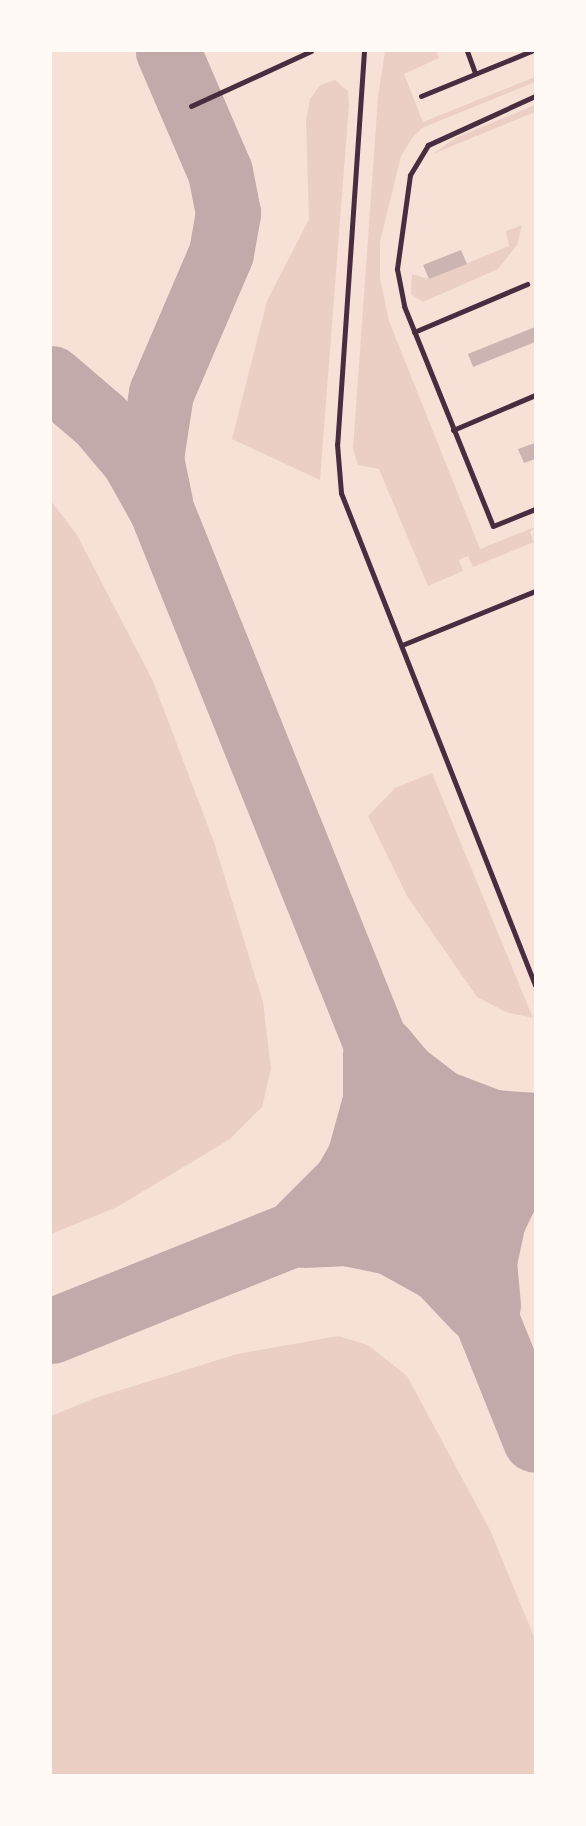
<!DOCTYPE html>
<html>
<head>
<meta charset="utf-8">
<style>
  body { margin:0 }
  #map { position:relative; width:586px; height:1826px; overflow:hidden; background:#f7e1d7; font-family:"DM Sans",sans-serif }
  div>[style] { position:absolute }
  .green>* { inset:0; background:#ebcfc5 }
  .taxiway>* { height:65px; margin:-32.5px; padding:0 32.5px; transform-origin:32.5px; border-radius:32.5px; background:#c3aaaa }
  .building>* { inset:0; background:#ccb4b1 }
  .service>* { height:5px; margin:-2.5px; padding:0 2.5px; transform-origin:2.5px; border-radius:2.5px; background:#4a2c40 }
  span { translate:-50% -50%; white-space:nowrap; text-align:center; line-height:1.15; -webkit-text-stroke:6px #fffaf5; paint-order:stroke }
  .frame { position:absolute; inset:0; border:52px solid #fffaf5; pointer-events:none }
</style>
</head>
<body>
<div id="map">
  <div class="green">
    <div style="clip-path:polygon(385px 51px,436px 51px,439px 58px,404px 74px,423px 122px,535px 77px,535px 82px,422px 128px,412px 138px,401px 156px,380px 242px,380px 278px,389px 321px,480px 549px,535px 527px,530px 532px,534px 542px,473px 567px,468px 556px,459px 560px,463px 571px,428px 586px,379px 469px,358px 465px,353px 449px,378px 97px)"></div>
    <div style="clip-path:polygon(335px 80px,348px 91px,349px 105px,320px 480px,232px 439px,267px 301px,309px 219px,306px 121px,310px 99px,320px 85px)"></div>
    <div style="clip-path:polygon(535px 105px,535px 112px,433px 154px,455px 138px)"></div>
    <div style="clip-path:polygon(522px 225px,517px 245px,498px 269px,423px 302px,411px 294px,412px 274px,429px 279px,509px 246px,506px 231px)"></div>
    <div style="clip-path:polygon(51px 501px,77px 535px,153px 681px,214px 842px,263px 1002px,271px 1069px,262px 1107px,230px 1139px,117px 1207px,51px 1234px)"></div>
    <div style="clip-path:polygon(432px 773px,533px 1018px,506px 1012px,477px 997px,407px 896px,368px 816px,395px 788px)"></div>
    <div style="clip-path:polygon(338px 1336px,368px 1345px,407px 1376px,490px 1530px,535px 1639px,535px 1775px,51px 1775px,51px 1416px,95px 1398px,237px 1354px)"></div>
  </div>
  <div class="taxiway">
    <div style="left:51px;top:378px;width:65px;rotate:40.6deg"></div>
    <div style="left:100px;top:420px;width:51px;rotate:49.8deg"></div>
    <div style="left:133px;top:459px;width:57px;rotate:60.8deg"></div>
    <div style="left:161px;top:509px;width:1003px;rotate:68.11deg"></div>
    <div style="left:160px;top:502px;width:45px;rotate:-101.6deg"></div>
    <div style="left:151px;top:458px;width:66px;rotate:-81.3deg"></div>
    <div style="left:161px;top:393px;width:152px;rotate:-66.8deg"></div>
    <div style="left:221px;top:253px;width:41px;rotate:-80.1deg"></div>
    <div style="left:228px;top:213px;width:42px;rotate:-101deg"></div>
    <div style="left:220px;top:172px;width:132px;rotate:-113.3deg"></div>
    <div style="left:382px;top:1048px;width:35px;rotate:50deg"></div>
    <div style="left:405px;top:1075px;width:44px;rotate:37.6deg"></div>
    <div style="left:440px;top:1102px;width:57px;rotate:20.7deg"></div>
    <div style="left:493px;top:1122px;width:42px;rotate:4.1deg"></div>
    <div style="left:300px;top:1227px;width:64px;rotate:-45deg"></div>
    <div style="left:345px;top:1182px;width:28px;rotate:-60deg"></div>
    <div style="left:359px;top:1158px;width:60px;rotate:-74.6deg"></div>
    <div style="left:375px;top:1100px;width:47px;rotate:-90deg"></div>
    <div style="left:304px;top:1235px;width:41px;rotate:-2.8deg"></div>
    <div style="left:345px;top:1233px;width:46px;rotate:11.3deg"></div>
    <div style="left:390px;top:1242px;width:56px;rotate:28.9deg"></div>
    <div style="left:439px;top:1269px;width:55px;rotate:46.5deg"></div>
    <div style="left:488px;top:1305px;width:43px;rotate:-95.3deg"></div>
    <div style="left:484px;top:1262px;width:43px;rotate:-77.9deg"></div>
    <div style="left:493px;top:1220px;width:43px;rotate:-64deg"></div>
    <div style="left:512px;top:1181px;width:37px;rotate:-52deg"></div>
    <div style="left:51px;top:1331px;width:521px;rotate:-21.84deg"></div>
  </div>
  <div class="building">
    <div style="clip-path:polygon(461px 250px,467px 264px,429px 279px,423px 265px)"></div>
    <div style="clip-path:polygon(535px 327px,535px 342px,473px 367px,468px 354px)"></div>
    <div style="clip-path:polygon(535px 443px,535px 459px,524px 463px,518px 449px)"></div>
  </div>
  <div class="service">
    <div style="left:364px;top:51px;width:394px;rotate:93.9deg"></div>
    <div style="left:337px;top:444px;width:49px;rotate:85.3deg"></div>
    <div style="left:341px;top:493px;width:529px;rotate:68.48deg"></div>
    <div style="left:467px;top:51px;width:23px;rotate:70deg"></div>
    <div style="left:421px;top:96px;width:119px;rotate:-22.2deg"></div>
    <div style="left:535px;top:96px;width:118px;rotate:155.4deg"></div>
    <div style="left:428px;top:145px;width:35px;rotate:121deg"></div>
    <div style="left:410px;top:175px;width:95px;rotate:97.9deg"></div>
    <div style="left:397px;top:269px;width:38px;rotate:79deg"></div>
    <div style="left:404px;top:306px;width:237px;rotate:68deg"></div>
    <div style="left:493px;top:526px;width:45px;rotate:-22deg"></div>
    <div style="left:191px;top:106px;width:132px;rotate:-24.6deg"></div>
    <div style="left:414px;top:332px;width:123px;rotate:-23deg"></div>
    <div style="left:453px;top:430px;width:89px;rotate:-23.1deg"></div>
    <div style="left:402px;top:645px;width:144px;rotate:-22.1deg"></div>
  </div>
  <div class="frame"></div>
</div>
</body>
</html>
